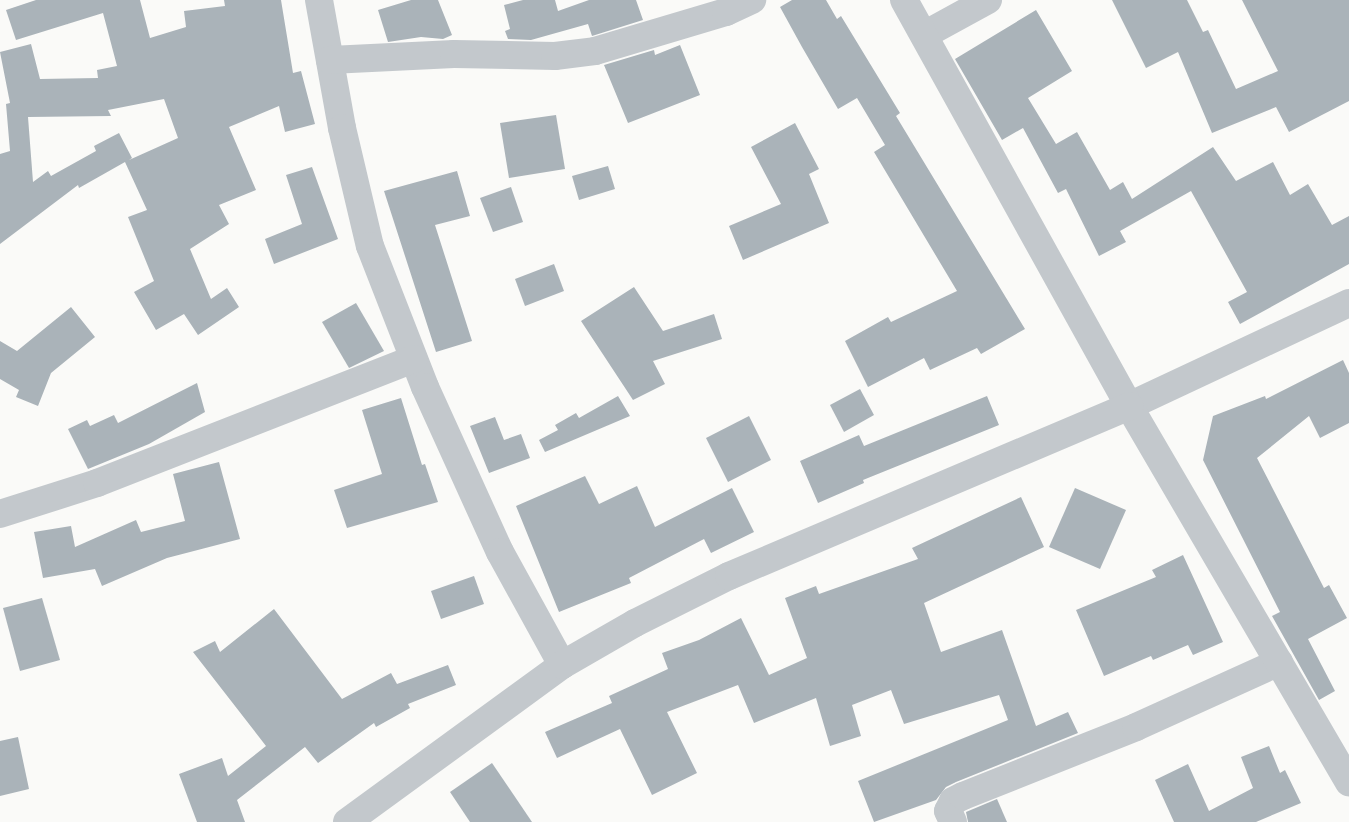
<!DOCTYPE html>
<html>
<head>
<meta charset="utf-8">
<style>
  body { margin:0 }
  #map { position:relative; width:1349px; height:822px; overflow:hidden; background:#fafaf8; font-family:"Work Sans",sans-serif }
  div>[style] { position:absolute }
  .building>* { inset:0; background:#aab3b9 }
  .minor>* { height:28px; margin:-14px; padding:0 14px; transform-origin:14px; border-radius:14px; background:#c3c8cc }
  .tertiary>* { height:28px; margin:-14px; padding:0 14px; transform-origin:14px; border-radius:14px; background:#c3c8cc }
  span { translate:-50% -50%; white-space:nowrap; text-align:center; line-height:1.15; -webkit-text-stroke:5px #fff; paint-order:stroke }
</style>
</head>
<body>
<div id="map">
  <div class="building">
    <div style="clip-path:polygon(evenodd,36px 0,140px 0,150px 38px,186px 27px,184px 11px,225px 6px,224px 0,281px 0,293px 73px,301px 71px,315px 124px,285px 132px,279px 106px,229px 127px,256px 190px,219px 205px,229px 224px,190px 249px,211px 299px,227px 288px,239px 307px,198px 335px,184px 314px,156px 330px,134px 292px,154px 281px,128px 217px,147px 210px,125px 162px,79px 188px,78px 185px,0 244px,0 154px,10px 151px,6px 104px,10px 103px,0 52px,31px 44px,40px 79px,98px 78px,97px 70px,117px 66px,103px 13px,16px 40px,6px 10px,36px 0,164px 99px,178px 138px,129px 160px,132px 158px,119px 133px,94px 146px,96px 151px,51px 176px,48px 171px,33px 182px,28px 117px,111px 116px,108px 110px,164px 99px)"></div>
    <div style="clip-path:polygon(411px 0,438px 0,452px 35px,443px 39px,421px 37px,388px 42px,378px 10px)"></div>
    <div style="clip-path:polygon(523px 0,555px 0,558px 11px,589px 0,636px 0,643px 20px,592px 36px,588px 24px,531px 40px,508px 39px,505px 31px,510px 29px,504px 5px)"></div>
    <div style="clip-path:polygon(792px 0,826px 0,837px 19px,841px 16px,900px 113px,896px 116px,1025px 329px,981px 354px,977px 348px,930px 370px,924px 358px,868px 387px,845px 341px,888px 317px,891px 322px,957px 291px,874px 152px,885px 145px,857px 98px,838px 109px,802px 47px,780px 7px)"></div>
    <div style="clip-path:polygon(1112px 0,1187px 0,1203px 32px,1208px 30px,1236px 89px,1278px 71px,1242px 0,1349px 0,1349px 101px,1289px 132px,1276px 107px,1212px 133px,1178px 52px,1146px 68px)"></div>
    <div style="clip-path:polygon(1036px 10px,1072px 71px,1028px 98px,1056px 144px,1077px 132px,1110px 190px,1123px 182px,1132px 199px,1213px 147px,1236px 181px,1273px 162px,1290px 195px,1308px 184px,1332px 225px,1349px 216px,1349px 264px,1240px 324px,1228px 302px,1247px 292px,1191px 191px,1120px 231px,1126px 242px,1099px 256px,1066px 189px,1058px 193px,1023px 128px,1002px 140px,955px 59px)"></div>
    <div style="clip-path:polygon(680px 45px,700px 95px,628px 123px,604px 65px,654px 50px,655px 55px)"></div>
    <div style="clip-path:polygon(556px 115px,565px 169px,509px 178px,500px 123px)"></div>
    <div style="clip-path:polygon(795px 123px,819px 169px,809px 174px,829px 223px,743px 260px,729px 226px,781px 204px,751px 147px)"></div>
    <div style="clip-path:polygon(608px 166px,615px 189px,579px 200px,572px 176px)"></div>
    <div style="clip-path:polygon(312px 167px,338px 239px,274px 264px,265px 239px,302px 224px,286px 175px)"></div>
    <div style="clip-path:polygon(457px 171px,470px 216px,435px 225px,472px 341px,436px 352px,384px 191px)"></div>
    <div style="clip-path:polygon(511px 187px,523px 222px,493px 232px,480px 198px)"></div>
    <div style="clip-path:polygon(554px 264px,564px 291px,525px 306px,515px 279px)"></div>
    <div style="clip-path:polygon(634px 287px,663px 331px,714px 314px,722px 339px,653px 361px,665px 384px,633px 400px,581px 321px)"></div>
    <div style="clip-path:polygon(356px 303px,384px 351px,349px 368px,322px 322px)"></div>
    <div style="clip-path:polygon(71px 307px,95px 337px,51px 373px,38px 406px,16px 397px,19px 390px,0 379px,0 341px,17px 351px)"></div>
    <div style="clip-path:polygon(1343px 360px,1349px 373px,1349px 423px,1320px 438px,1309px 416px,1257px 458px,1324px 588px,1329px 585px,1347px 618px,1308px 639px,1335px 691px,1319px 700px,1272px 616px,1280px 612px,1203px 460px,1213px 416px,1265px 396px,1266px 399px)"></div>
    <div style="clip-path:polygon(197px 383px,205px 412px,149px 444px,88px 469px,68px 429px,87px 420px,90px 426px,114px 415px,118px 423px)"></div>
    <div style="clip-path:polygon(860px 389px,874px 415px,844px 432px,830px 405px)"></div>
    <div style="clip-path:polygon(618px 396px,630px 416px,545px 452px,539px 440px,558px 430px,555px 425px,576px 413px,579px 418px)"></div>
    <div style="clip-path:polygon(987px 396px,999px 425px,863px 480px,864px 483px,818px 503px,800px 461px,859px 435px,864px 446px)"></div>
    <div style="clip-path:polygon(401px 398px,422px 465px,425px 464px,438px 502px,347px 528px,334px 490px,382px 474px,362px 410px)"></div>
    <div style="clip-path:polygon(749px 416px,771px 460px,728px 482px,706px 438px)"></div>
    <div style="clip-path:polygon(495px 417px,504px 440px,521px 434px,530px 458px,489px 473px,470px 426px)"></div>
    <div style="clip-path:polygon(219px 462px,240px 539px,167px 558px,102px 586px,95px 569px,43px 578px,34px 532px,71px 526px,75px 547px,136px 520px,141px 532px,185px 521px,173px 474px)"></div>
    <div style="clip-path:polygon(585px 476px,599px 504px,637px 486px,655px 527px,732px 488px,754px 532px,711px 553px,704px 539px,629px 578px,631px 583px,559px 612px,516px 506px)"></div>
    <div style="clip-path:polygon(1075px 488px,1126px 510px,1100px 569px,1049px 547px)"></div>
    <div style="clip-path:polygon(1021px 497px,1044px 547px,924px 603px,941px 652px,1002px 630px,1036px 726px,1068px 712px,1078px 733px,956px 782px,946px 787px,936px 800px,874px 822px,858px 781px,1008px 720px,999px 695px,904px 724px,891px 690px,852px 705px,861px 736px,830px 746px,816px 698px,754px 723px,738px 685px,667px 712px,697px 773px,652px 795px,620px 729px,557px 758px,545px 732px,612px 703px,609px 696px,668px 669px,662px 653px,699px 640px,741px 618px,769px 675px,807px 658px,785px 598px,816px 586px,819px 594px,918px 559px,912px 548px)"></div>
    <div style="clip-path:polygon(1183px 555px,1223px 642px,1193px 655px,1188px 645px,1153px 660px,1151px 656px,1104px 676px,1076px 610px,1156px 577px,1152px 570px)"></div>
    <div style="clip-path:polygon(474px 576px,484px 604px,441px 619px,431px 591px)"></div>
    <div style="clip-path:polygon(42px 598px,60px 660px,20px 671px,3px 608px)"></div>
    <div style="clip-path:polygon(274px 609px,342px 699px,391px 673px,397px 684px,448px 665px,456px 685px,408px 704px,410px 708px,376px 727px,374px 723px,318px 763px,305px 747px,237px 800px,245px 822px,197px 822px,179px 774px,222px 758px,228px 776px,266px 746px,193px 652px,215px 641px,220px 652px)"></div>
    <div style="clip-path:polygon(18px 737px,29px 789px,0 796px,0 741px)"></div>
    <div style="clip-path:polygon(1269px 746px,1280px 773px,1285px 770px,1301px 803px,1256px 822px,1174px 822px,1155px 780px,1188px 764px,1209px 811px,1253px 788px,1241px 757px)"></div>
    <div style="clip-path:polygon(492px 763px,532px 822px,470px 822px,450px 792px)"></div>
    <div style="clip-path:polygon(997px 799px,1007px 822px,968px 822px,966px 812px)"></div>
  </div>
  <div class="minor">
    <div style="left:319px;top:0;width:130px;rotate:79.8deg"></div>
    <div style="left:342px;top:128px;width:121px;rotate:76.7deg"></div>
    <div style="left:370px;top:246px;width:151px;rotate:68.7deg"></div>
    <div style="left:425px;top:387px;width:181px;rotate:65.6deg"></div>
    <div style="left:500px;top:552px;width:129px;rotate:61.2deg"></div>
    <div style="left:924px;top:35px;width:73px;rotate:-28.7deg"></div>
    <div style="left:330px;top:60px;width:124px;rotate:-2.8deg"></div>
    <div style="left:454px;top:54px;width:101px;rotate:1.1deg"></div>
    <div style="left:555px;top:56px;width:40px;rotate:-7.1deg"></div>
    <div style="left:595px;top:51px;width:137px;rotate:-16.6deg"></div>
    <div style="left:726px;top:12px;width:29px;rotate:-25deg"></div>
    <div style="left:1129px;top:406px;width:243px;rotate:-25.1deg"></div>
    <div style="left:0;top:514px;width:102px;rotate:-17.7deg"></div>
    <div style="left:97px;top:483px;width:340px;rotate:-21.4deg"></div>
    <div style="left:953px;top:822px;width:12px;rotate:-114deg"></div>
    <div style="left:948px;top:811px;width:11px;rotate:-63deg"></div>
    <div style="left:953px;top:801px;width:11px;rotate:-27deg"></div>
    <div style="left:963px;top:796px;width:186px;rotate:-21.7deg"></div>
    <div style="left:1136px;top:727px;width:157px;rotate:-24.4deg"></div>
  </div>
  <div class="tertiary">
    <div style="left:904px;top:0;width:464px;rotate:61deg"></div>
    <div style="left:1129px;top:406px;width:436px;rotate:59.7deg"></div>
    <div style="left:347px;top:822px;width:266px;rotate:-36.1deg"></div>
    <div style="left:562px;top:665px;width:84px;rotate:-29.9deg"></div>
    <div style="left:635px;top:623px;width:105px;rotate:-26.6deg"></div>
    <div style="left:729px;top:576px;width:435px;rotate:-23deg"></div>
  </div>
</div>
</body>
</html>
